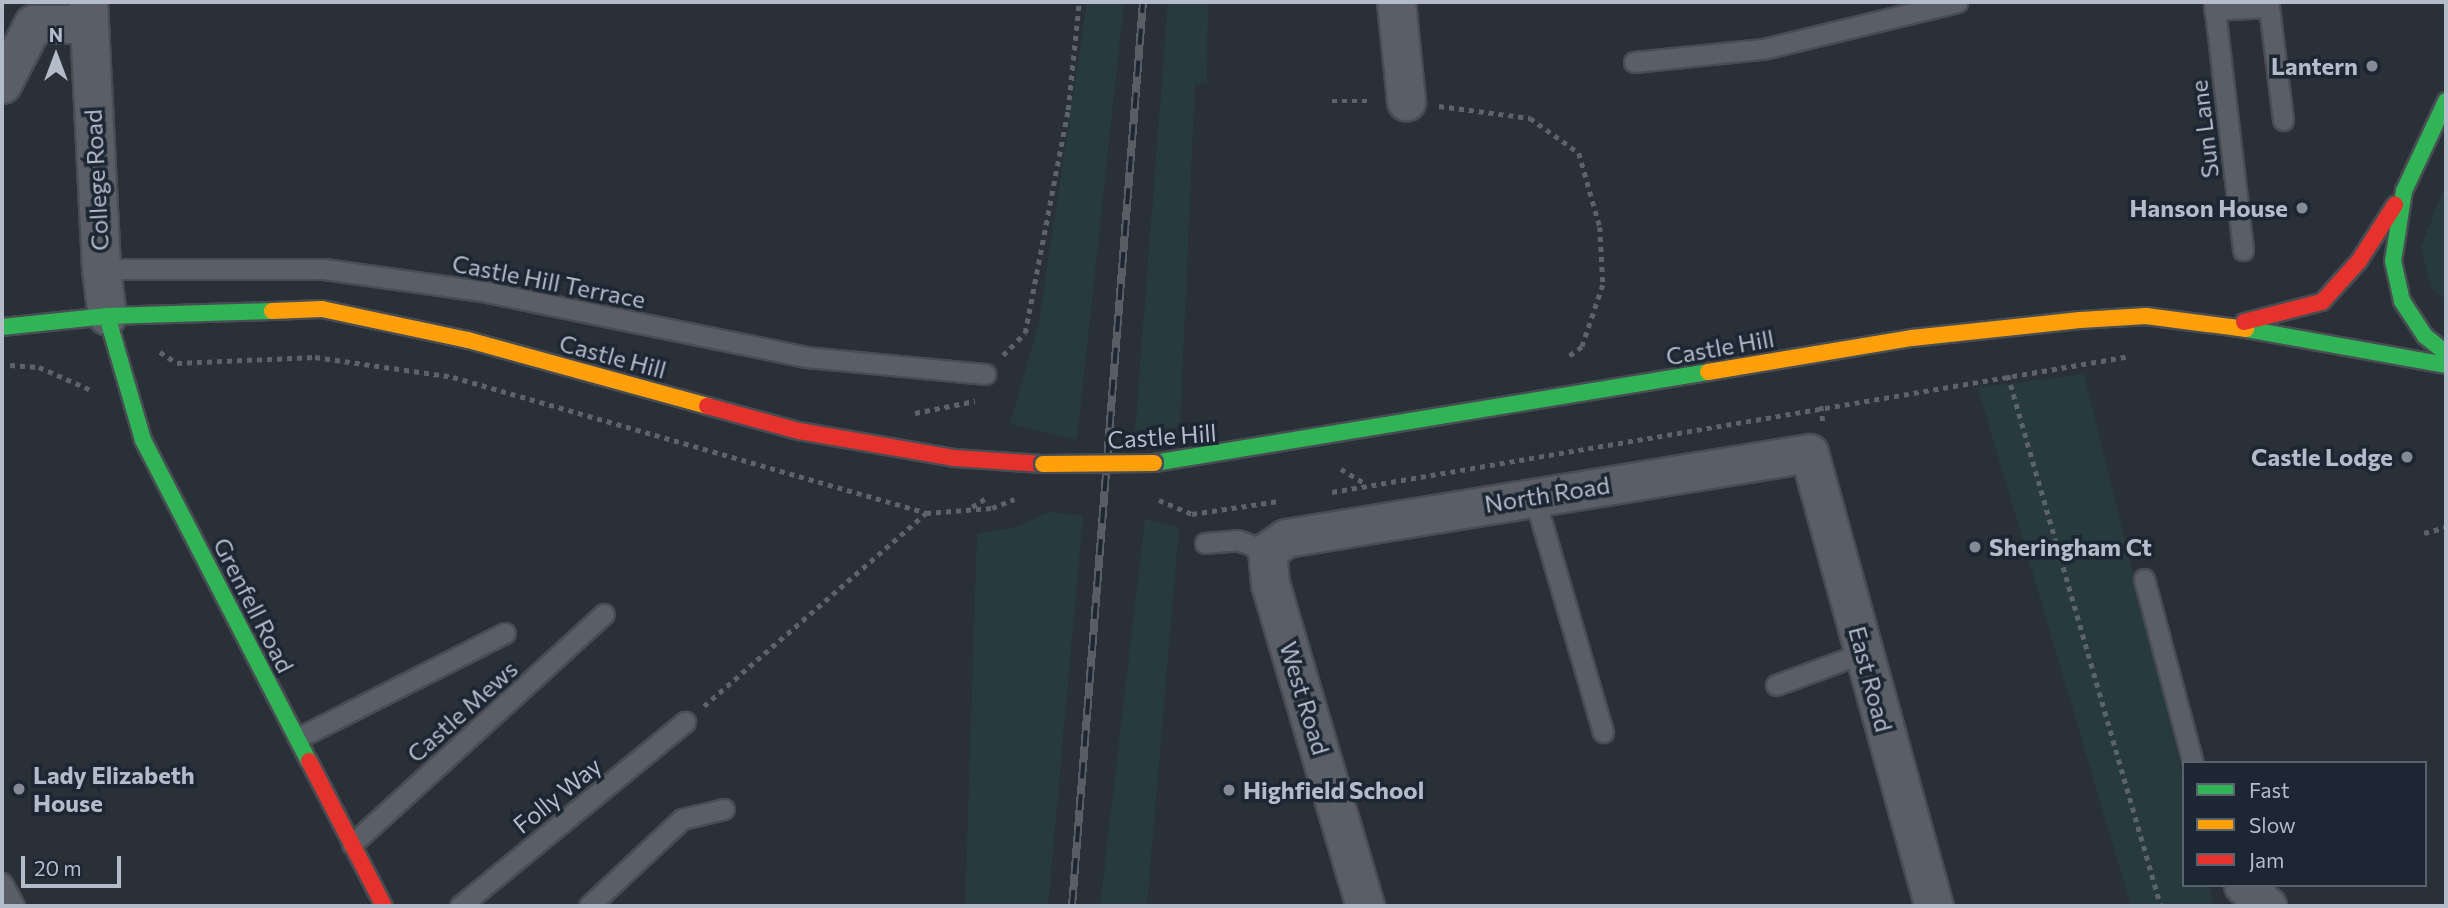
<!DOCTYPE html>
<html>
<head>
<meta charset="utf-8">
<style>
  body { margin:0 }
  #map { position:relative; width:2448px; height:908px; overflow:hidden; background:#2a3038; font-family:Commissioner,sans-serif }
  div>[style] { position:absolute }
  .green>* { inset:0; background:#273a3e }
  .path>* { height:4.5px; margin-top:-2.25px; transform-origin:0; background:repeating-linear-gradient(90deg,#5d636a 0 5px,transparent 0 10px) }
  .roads { filter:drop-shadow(2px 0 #484c53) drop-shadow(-2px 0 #484c53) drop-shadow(0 2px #484c53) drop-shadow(0 -2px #484c53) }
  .lane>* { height:19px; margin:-9.5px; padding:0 9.5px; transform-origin:9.5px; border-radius:9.5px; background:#5a5e66 }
  .street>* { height:37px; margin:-18.5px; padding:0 18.5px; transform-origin:18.5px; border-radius:18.5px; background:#5a5e66 }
  .fast>* { height:16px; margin:-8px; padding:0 8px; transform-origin:8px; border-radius:8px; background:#30b455 }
  .slow>* { height:16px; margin:-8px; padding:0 8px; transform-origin:8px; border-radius:8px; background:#ff9f0a }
  .jam>* { height:16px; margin:-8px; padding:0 8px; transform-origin:8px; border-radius:8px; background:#e5322d }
  .rail>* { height:8px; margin-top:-4px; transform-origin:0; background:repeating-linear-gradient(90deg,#1d2633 0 16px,#595d64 0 32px); box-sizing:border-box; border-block:2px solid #595d64 }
  .bridges { filter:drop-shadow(2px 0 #484c55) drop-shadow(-2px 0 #484c55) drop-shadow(0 2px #484c55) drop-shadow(0 -2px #484c55) }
  .slow-bridge>* { height:16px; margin:-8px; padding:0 8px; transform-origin:8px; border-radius:8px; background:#ff9f0a }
  .dots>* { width:19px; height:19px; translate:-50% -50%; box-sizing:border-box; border:4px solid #1d2633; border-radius:50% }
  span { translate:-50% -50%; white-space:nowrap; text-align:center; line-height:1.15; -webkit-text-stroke:7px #1d2633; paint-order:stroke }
  .poi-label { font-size:24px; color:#b4bcc9; font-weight:700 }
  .right { translate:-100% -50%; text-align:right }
  .left { translate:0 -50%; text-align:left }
  .street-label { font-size:24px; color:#b4bcc9 }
  .frame { position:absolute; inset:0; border:4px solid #b4bcc9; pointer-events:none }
  .legend { position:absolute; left:2182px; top:761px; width:245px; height:126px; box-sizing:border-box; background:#1d2633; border:2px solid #59626f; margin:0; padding:9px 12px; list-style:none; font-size:21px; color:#b4bcc9 }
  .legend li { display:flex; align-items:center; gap:14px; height:35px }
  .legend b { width:35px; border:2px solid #59626f }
  .north { position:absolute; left:21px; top:21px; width:70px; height:70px; -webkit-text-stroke:5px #1d2633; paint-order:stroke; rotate:0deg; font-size:19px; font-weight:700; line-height:28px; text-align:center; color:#b4bcc9 }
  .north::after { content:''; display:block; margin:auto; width:24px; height:32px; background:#b4bcc9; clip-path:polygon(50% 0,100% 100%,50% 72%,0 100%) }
  .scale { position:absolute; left:21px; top:856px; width:100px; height:32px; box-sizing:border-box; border:4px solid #b4bcc9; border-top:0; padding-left:9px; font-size:21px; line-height:24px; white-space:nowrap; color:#b4bcc9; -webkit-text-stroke:5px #1d2633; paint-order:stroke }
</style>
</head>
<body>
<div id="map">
  <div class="green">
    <div style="clip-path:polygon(1087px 2px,1124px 2px,1077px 440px,1010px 424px,1039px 322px)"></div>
    <div style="clip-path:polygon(1168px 2px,1208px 2px,1207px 83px,1195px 84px,1180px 427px,1135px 430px)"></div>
    <div style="clip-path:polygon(2446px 183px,2446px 301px,2431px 287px,2421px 247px)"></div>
    <div style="clip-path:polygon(2084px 374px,2184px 781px,2184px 885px,2209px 885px,2214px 906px,2131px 906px,1978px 388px)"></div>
    <div style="clip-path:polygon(1050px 512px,1083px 516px,1048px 906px,965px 906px,977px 534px,1016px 527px)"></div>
    <div style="clip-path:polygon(1145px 519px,1179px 527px,1147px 906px,1100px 906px)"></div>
  </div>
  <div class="path">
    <div style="left:1332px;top:101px;width:39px"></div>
    <div style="left:1439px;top:106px;width:92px;rotate:7.5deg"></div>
    <div style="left:1530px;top:118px;width:60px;rotate:35.5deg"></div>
    <div style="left:1579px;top:153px;width:77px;rotate:74.2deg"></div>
    <div style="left:1600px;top:227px;width:58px;rotate:87deg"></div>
    <div style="left:1603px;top:285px;width:65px;rotate:108.7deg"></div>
    <div style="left:1582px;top:347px;width:17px;rotate:144deg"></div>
    <div style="left:160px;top:352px;width:20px;rotate:33deg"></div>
    <div style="left:177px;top:363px;width:138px;rotate:-2.5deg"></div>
    <div style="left:315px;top:357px;width:139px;rotate:8.2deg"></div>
    <div style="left:453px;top:377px;width:492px;rotate:16deg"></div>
    <div style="left:926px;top:513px;width:66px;rotate:-4.3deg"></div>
    <div style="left:992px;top:508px;width:24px;rotate:-22deg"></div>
    <div style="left:1003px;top:355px;width:31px;rotate:-45deg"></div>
    <div style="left:1025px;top:333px;width:227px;rotate:-79.1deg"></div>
    <div style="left:1068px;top:110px;width:109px;rotate:-84.2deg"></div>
    <div style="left:10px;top:365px;width:29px;rotate:4deg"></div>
    <div style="left:39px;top:367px;width:57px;rotate:23.9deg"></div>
    <div style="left:2008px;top:375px;width:553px;rotate:73.93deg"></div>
    <div style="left:1821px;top:406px;width:16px;rotate:83deg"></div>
    <div style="left:915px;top:413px;width:61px;rotate:-11.3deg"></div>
    <div style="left:1341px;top:469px;width:29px;rotate:31deg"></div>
    <div style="left:1332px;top:492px;width:810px;rotate:-9.66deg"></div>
    <div style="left:1159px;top:500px;width:36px;rotate:23deg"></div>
    <div style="left:1192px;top:514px;width:88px;rotate:-8.5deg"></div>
    <div style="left:972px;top:507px;width:19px;rotate:-32deg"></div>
    <div style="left:2424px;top:533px;width:23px;rotate:-15deg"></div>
    <div style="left:704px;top:706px;width:294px;rotate:-41deg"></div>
  </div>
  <div class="roads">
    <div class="lane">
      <div style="left:2214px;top:2px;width:250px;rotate:83.3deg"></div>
      <div style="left:2214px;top:10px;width:55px;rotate:-3.1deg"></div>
      <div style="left:2269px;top:7px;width:114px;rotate:82.9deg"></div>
      <div style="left:1634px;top:62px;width:130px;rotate:-5.8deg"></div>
      <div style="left:1763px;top:49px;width:200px;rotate:-13.6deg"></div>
      <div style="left:101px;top:269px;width:223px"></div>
      <div style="left:324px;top:269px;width:165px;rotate:8deg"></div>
      <div style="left:487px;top:292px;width:326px;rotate:11.5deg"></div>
      <div style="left:806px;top:357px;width:180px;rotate:5.4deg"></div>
      <div style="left:1534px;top:496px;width:246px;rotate:73.7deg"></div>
      <div style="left:1205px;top:543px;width:32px;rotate:-5deg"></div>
      <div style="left:1237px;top:540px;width:32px;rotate:20deg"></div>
      <div style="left:2144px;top:579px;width:190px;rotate:75.1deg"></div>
      <div style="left:1776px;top:685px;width:93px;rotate:-20.2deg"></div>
      <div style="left:298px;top:738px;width:232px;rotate:-26.9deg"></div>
      <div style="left:352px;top:844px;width:341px;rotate:-42.4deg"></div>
      <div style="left:2px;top:883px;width:26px;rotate:62deg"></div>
      <div style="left:460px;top:906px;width:291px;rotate:-39.3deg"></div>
      <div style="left:589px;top:906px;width:127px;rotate:-43.1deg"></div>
      <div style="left:682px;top:819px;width:43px;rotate:-13.4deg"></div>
    </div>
    <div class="street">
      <div style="left:88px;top:2px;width:267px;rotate:87.2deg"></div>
      <div style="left:101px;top:269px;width:47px;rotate:82.7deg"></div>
      <div style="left:1396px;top:2px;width:100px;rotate:84.2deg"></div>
      <div style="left:2px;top:84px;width:68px;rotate:-62.7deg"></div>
      <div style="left:33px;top:24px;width:55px"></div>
      <div style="left:2243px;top:885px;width:32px;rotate:41deg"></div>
      <div style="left:1365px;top:906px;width:336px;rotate:-106.4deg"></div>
      <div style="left:1270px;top:584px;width:33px;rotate:-95deg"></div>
      <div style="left:1267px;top:551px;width:23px;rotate:-34deg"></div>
      <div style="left:1286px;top:538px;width:530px;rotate:-9.23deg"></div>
      <div style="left:1809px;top:453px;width:470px;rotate:74.6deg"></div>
    </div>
    <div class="fast">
      <div style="left:2446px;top:101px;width:99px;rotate:115deg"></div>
      <div style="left:2404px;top:191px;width:71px;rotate:98.9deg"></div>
      <div style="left:2393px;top:261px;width:41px;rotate:77.3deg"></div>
      <div style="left:2402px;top:301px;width:42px;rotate:56.7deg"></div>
      <div style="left:2425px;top:336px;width:27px;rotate:39deg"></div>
      <div style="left:107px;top:316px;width:129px;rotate:73.8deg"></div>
      <div style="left:143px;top:440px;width:361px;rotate:62.7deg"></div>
      <div style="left:2px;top:327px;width:106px;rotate:-6deg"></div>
      <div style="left:107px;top:316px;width:165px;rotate:-1.7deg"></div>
      <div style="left:2246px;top:329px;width:203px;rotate:10.2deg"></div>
      <div style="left:1154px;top:463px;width:561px;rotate:-9.33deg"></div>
    </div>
    <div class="slow">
      <div style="left:272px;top:311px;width:50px;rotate:-2.3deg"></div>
      <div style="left:322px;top:309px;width:149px;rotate:12deg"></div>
      <div style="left:468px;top:340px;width:248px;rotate:15.4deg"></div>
      <div style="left:1708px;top:372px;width:207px;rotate:-9.5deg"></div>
      <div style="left:1912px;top:338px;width:169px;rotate:-6.1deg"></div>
      <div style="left:2080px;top:320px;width:66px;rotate:-3.5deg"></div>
      <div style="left:2146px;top:316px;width:101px;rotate:7.4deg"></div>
    </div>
    <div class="jam">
      <div style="left:2244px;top:322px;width:81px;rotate:-14.4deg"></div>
      <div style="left:2322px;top:302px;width:55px;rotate:-47.9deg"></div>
      <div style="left:2359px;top:261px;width:67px;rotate:-57.3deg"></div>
      <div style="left:707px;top:406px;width:95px;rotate:15.2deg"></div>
      <div style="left:799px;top:431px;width:157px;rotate:9.9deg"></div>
      <div style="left:954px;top:458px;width:89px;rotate:3.9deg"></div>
      <div style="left:309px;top:761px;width:163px;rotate:62.7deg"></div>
    </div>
  </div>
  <div class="rail">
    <div style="left:1072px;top:906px;width:907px;rotate:-85.51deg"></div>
  </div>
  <div class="bridges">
    <div class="slow-bridge">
      <div style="left:1043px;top:464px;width:111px;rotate:-0.5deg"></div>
    </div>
  </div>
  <div class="dots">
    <div style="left:2372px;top:66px;background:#848b96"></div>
    <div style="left:2302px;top:208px;background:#848b96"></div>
    <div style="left:2407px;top:457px;background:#848b96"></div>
    <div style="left:1975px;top:547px;background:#848b96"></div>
    <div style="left:19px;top:789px;background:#848b96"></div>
    <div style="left:1229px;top:790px;background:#848b96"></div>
  </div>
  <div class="poi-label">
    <span class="right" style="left:2358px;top:66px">Lantern</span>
    <span class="right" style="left:2288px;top:208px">Hanson House</span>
    <span class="right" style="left:2393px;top:457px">Castle Lodge</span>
    <span class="left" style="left:1989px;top:547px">Sheringham Ct</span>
    <span class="left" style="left:33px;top:789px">Lady Elizabeth<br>House</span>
    <span class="left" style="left:1243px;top:790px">Highfield School</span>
  </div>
  <div class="street-label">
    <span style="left:2204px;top:129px;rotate:-97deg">Sun Lane</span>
    <span style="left:96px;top:180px;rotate:-93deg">College Road</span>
    <span style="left:549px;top:281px;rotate:11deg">Castle Hill Terrace</span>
    <span style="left:1720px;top:347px;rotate:-10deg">Castle Hill</span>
    <span style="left:613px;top:356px;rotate:15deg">Castle Hill</span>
    <span style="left:1162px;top:436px;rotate:-4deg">Castle Hill</span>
    <span style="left:1547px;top:494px;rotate:-9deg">North Road</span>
    <span style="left:254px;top:605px;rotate:63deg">Grenfell Road</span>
    <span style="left:1871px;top:679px;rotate:75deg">East Road</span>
    <span style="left:1305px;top:698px;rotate:73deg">West Road</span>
    <span style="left:462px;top:711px;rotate:-42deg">Castle Mews</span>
    <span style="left:557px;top:795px;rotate:-39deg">Folly Way</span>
  </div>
  <div class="frame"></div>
  <ul class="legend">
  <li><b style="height:9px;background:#30b455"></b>Fast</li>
  <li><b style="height:9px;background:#ff9f0a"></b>Slow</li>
  <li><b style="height:9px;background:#e5322d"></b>Jam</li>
  </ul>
  <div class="north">N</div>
  <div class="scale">20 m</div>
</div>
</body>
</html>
